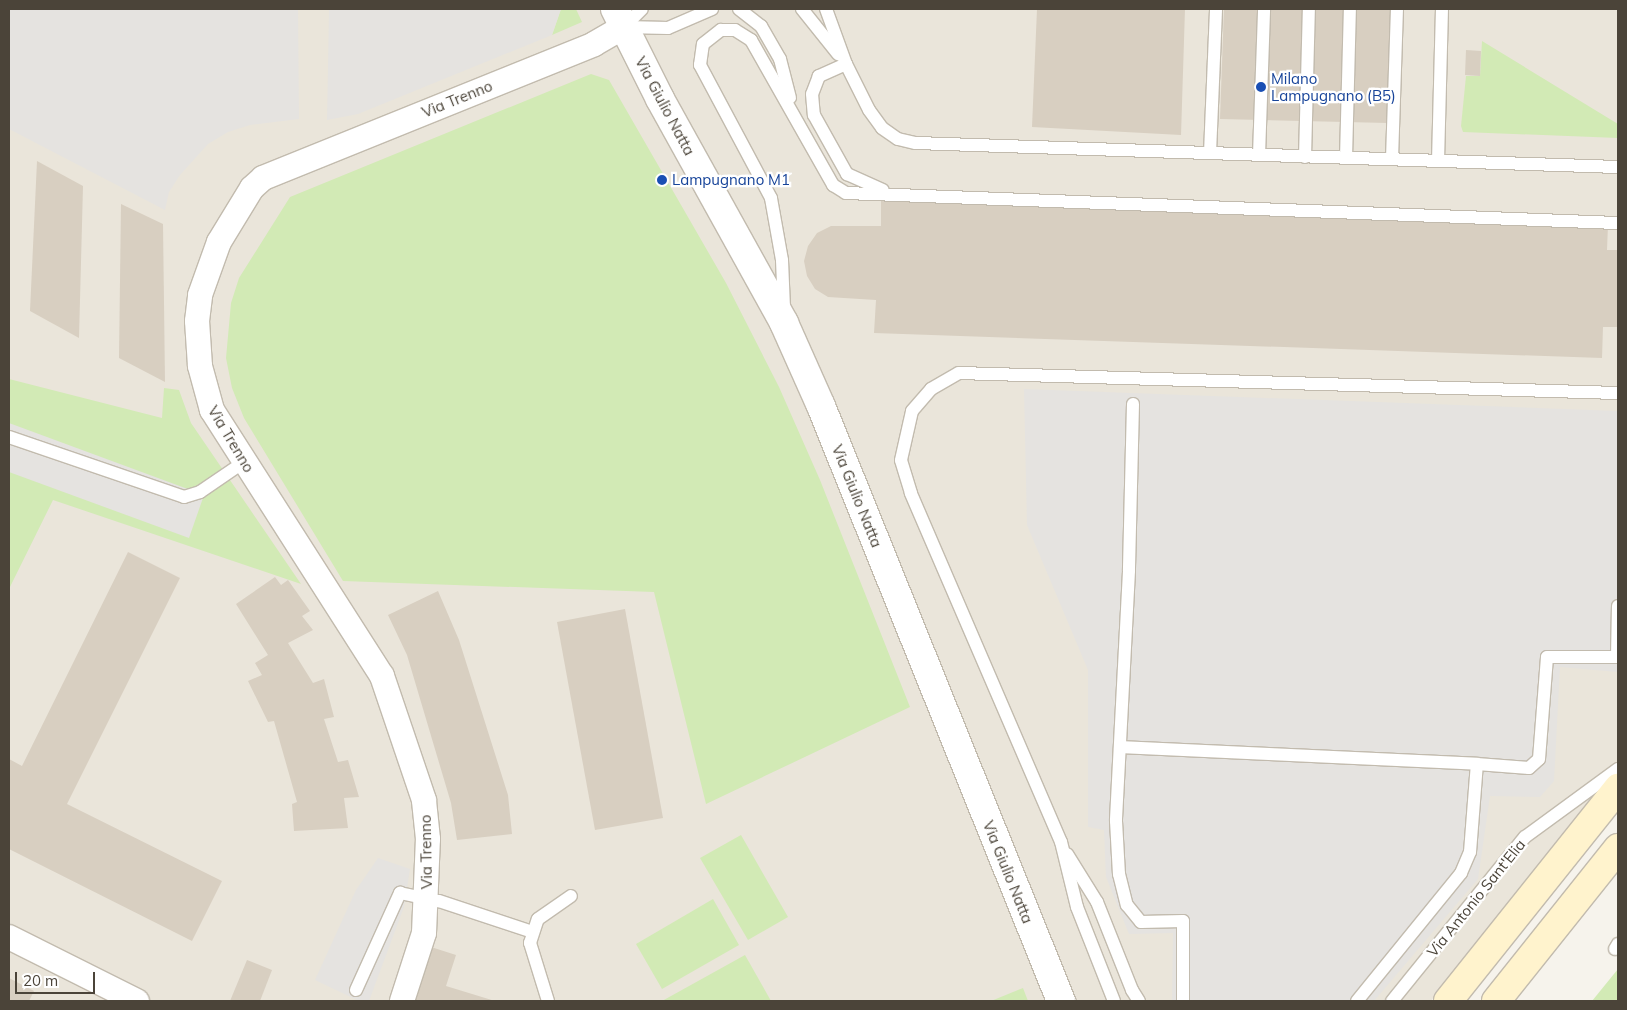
<!DOCTYPE html>
<html>
<head>
<meta charset="utf-8">
<style>
  body { margin:0 }
  #map { position:relative; width:1627px; height:1010px; overflow:hidden; background:#f6f3ec; font-family:Mulish,sans-serif }
  div>[style] { position:absolute }
  .residential>* { inset:0; background:#eae5da }
  .green>* { inset:0; background:#d2eab5 }
  .parking>* { inset:0; background:#e5e3e0 }
  .building>* { inset:0; background:#d8cfc1 }
  .roads { filter:drop-shadow(1px 0 #c2bbae) drop-shadow(-1px 0 #c2bbae) drop-shadow(0 1px #c2bbae) drop-shadow(0 -1px #c2bbae) }
  .service>* { height:12px; margin:-6px; padding:0 6px; transform-origin:6px; border-radius:6px; background:#fff }
  .minor>* { height:24px; margin:-12px; padding:0 12px; transform-origin:12px; border-radius:12px; background:#fff }
  .tertiary>* { height:28px; margin:-14px; padding:0 14px; transform-origin:14px; border-radius:14px; background:#fff }
  .secondary>* { height:28px; margin:-14px; padding:0 14px; transform-origin:14px; border-radius:14px; background:#fff3cd }
  .dots>* { width:14px; height:14px; translate:-50% -50%; box-sizing:border-box; border:2px solid #fff; border-radius:50% }
  span { translate:-50% -50%; white-space:nowrap; text-align:center; line-height:1.15; -webkit-text-stroke:4.5px #fff; paint-order:stroke }
  .transit-label { font-size:15px; color:#164399 }
  .left { translate:0 -50%; text-align:left }
  .street-label { font-size:15px; color:#4b4439 }
  .frame { position:absolute; inset:0; border:10px solid #4b4439; pointer-events:none }
  .scale { position:absolute; left:15px; top:972px; width:80px; height:22px; box-sizing:border-box; border:2px solid #4b4439; border-top:0; padding-left:6px; font-size:15px; line-height:18px; white-space:nowrap; color:#4b4439; -webkit-text-stroke:4px #fff; paint-order:stroke }
</style>
</head>
<body>
<div id="map">
  <div class="residential">
    <div style="clip-path:polygon(9px 9px,1618px 9px,1618px 765px,1431px 1001px,9px 1001px)"></div>
  </div>
  <div class="green">
    <div style="clip-path:polygon(561px 9px,576px 9px,582px 22px,552px 35px)"></div>
    <div style="clip-path:polygon(1482px 41px,1618px 124px,1618px 138px,1463px 132px,1461px 126px,1466px 76px,1480px 76px)"></div>
    <div style="clip-path:polygon(591px 74px,609px 80px,726px 283px,779px 387px,820px 480px,910px 707px,706px 804px,654px 592px,343px 581px,244px 418px,232px 388px,226px 358px,231px 303px,239px 278px,290px 197px)"></div>
    <div style="clip-path:polygon(9px 379px,162px 418px,164px 388px,179px 390px,191px 423px,301px 584px,53px 500px,9px 589px)"></div>
    <div style="clip-path:polygon(741px 835px,788px 917px,748px 940px,700px 858px)"></div>
    <div style="clip-path:polygon(713px 899px,739px 945px,662px 989px,636px 944px)"></div>
    <div style="clip-path:polygon(745px 955px,771px 1001px,662px 1001px)"></div>
    <div style="clip-path:polygon(1618px 969px,1618px 1001px,1592px 1001px)"></div>
    <div style="clip-path:polygon(1023px 988px,1028px 1001px,991px 1001px)"></div>
  </div>
  <div class="parking">
    <div style="clip-path:polygon(9px 9px,298px 9px,299px 119px,250px 125px,228px 132px,208px 144px,180px 175px,169px 192px,165px 210px,9px 129px)"></div>
    <div style="clip-path:polygon(329px 9px,561px 9px,552px 35px,358px 114px,327px 120px)"></div>
    <div style="clip-path:polygon(1024px 389px,1618px 411px,1618px 672px,1560px 667px,1554px 781px,1540px 797px,1490px 796px,1478px 879px,1374px 1001px,1172px 1001px,1173px 933px,1129px 934px,1106px 877px,1104px 830px,1088px 827px,1088px 670px,1027px 525px)"></div>
    <div style="clip-path:polygon(9px 423px,204px 495px,189px 538px,9px 472px)"></div>
    <div style="clip-path:polygon(378px 858px,410px 869px,404px 907px,369px 1001px,359px 1001px,315px 980px,356px 890px)"></div>
  </div>
  <div class="building">
    <div style="clip-path:polygon(1037px 9px,1185px 9px,1181px 135px,1032px 127px)"></div>
    <div style="clip-path:polygon(1224px 9px,1391px 9px,1388px 123px,1220px 119px)"></div>
    <div style="clip-path:polygon(1466px 50px,1481px 51px,1480px 76px,1465px 75px)"></div>
    <div style="clip-path:polygon(37px 161px,83px 186px,79px 338px,30px 311px)"></div>
    <div style="clip-path:polygon(881px 201px,1608px 225px,1607px 250px,1618px 250px,1618px 327px,1603px 327px,1602px 358px,874px 333px,876px 300px,828px 297px,815px 289px,807px 276px,804px 261px,808px 246px,817px 233px,831px 226px,881px 226px)"></div>
    <div style="clip-path:polygon(121px 204px,163px 224px,165px 382px,119px 358px)"></div>
    <div style="clip-path:polygon(128px 552px,180px 578px,67px 804px,222px 881px,192px 941px,9px 849px,9px 759px,22px 766px)"></div>
    <div style="clip-path:polygon(275px 577px,281px 585px,288px 580px,310px 611px,302px 616px,313px 630px,288px 643px,313px 683px,324px 679px,334px 717px,324px 719px,338px 762px,348px 760px,359px 797px,344px 798px,348px 828px,294px 831px,292px 804px,297px 802px,274px 721px,268px 722px,248px 681px,262px 675px,255px 663px,268px 655px,236px 604px)"></div>
    <div style="clip-path:polygon(438px 591px,459px 640px,508px 795px,512px 834px,457px 840px,451px 803px,407px 655px,388px 615px)"></div>
    <div style="clip-path:polygon(625px 609px,663px 818px,595px 830px,557px 622px)"></div>
    <div style="clip-path:polygon(431px 947px,456px 955px,446px 986px,495px 1001px,413px 1001px)"></div>
    <div style="clip-path:polygon(247px 960px,272px 970px,260px 1001px,230px 1001px)"></div>
    <div style="clip-path:polygon(9px 978px,34px 991px,29px 1001px,9px 1001px)"></div>
  </div>
  <div class="roads">
    <div class="service">
      <div style="left:739px;top:9px;width:28px;rotate:38deg"></div>
      <div style="left:761px;top:26px;width:38px;rotate:60deg"></div>
      <div style="left:780px;top:59px;width:40px;rotate:75.6deg"></div>
      <div style="left:802px;top:9px;width:58px;rotate:51.3deg"></div>
      <div style="left:826px;top:9px;width:59px;rotate:70deg"></div>
      <div style="left:846px;top:64px;width:51px;rotate:63.4deg"></div>
      <div style="left:869px;top:110px;width:22px;rotate:54deg"></div>
      <div style="left:882px;top:128px;width:19px;rotate:35deg"></div>
      <div style="left:898px;top:139px;width:18px;rotate:13deg"></div>
      <div style="left:916px;top:143px;width:702px;rotate:1.96deg"></div>
      <div style="left:624px;top:27px;width:44px;rotate:1.3deg"></div>
      <div style="left:668px;top:28px;width:48px;rotate:-23.4deg"></div>
      <div style="left:624px;top:27px;width:25px;rotate:-45deg"></div>
      <div style="left:846px;top:64px;width:30px;rotate:156deg"></div>
      <div style="left:819px;top:76px;width:19px;rotate:111deg"></div>
      <div style="left:812px;top:94px;width:21px;rotate:85deg"></div>
      <div style="left:814px;top:115px;width:68px;rotate:60.8deg"></div>
      <div style="left:847px;top:174px;width:39px;rotate:24deg"></div>
      <div style="left:1210px;top:153px;width:144px;rotate:-87.6deg"></div>
      <div style="left:1259px;top:155px;width:146px;rotate:-88deg"></div>
      <div style="left:1305px;top:157px;width:148px;rotate:-88.5deg"></div>
      <div style="left:1346px;top:158px;width:149px;rotate:-88.5deg"></div>
      <div style="left:1392px;top:159px;width:150px;rotate:-88.1deg"></div>
      <div style="left:1438px;top:161px;width:152px;rotate:-88.5deg"></div>
      <div style="left:784px;top:308px;width:48px;rotate:-92.4deg"></div>
      <div style="left:782px;top:260px;width:63px;rotate:-100.1deg"></div>
      <div style="left:771px;top:198px;width:151px;rotate:-118.1deg"></div>
      <div style="left:700px;top:65px;width:21px;rotate:-82deg"></div>
      <div style="left:703px;top:44px;width:23px;rotate:-38deg"></div>
      <div style="left:721px;top:30px;width:14px"></div>
      <div style="left:735px;top:30px;width:19px;rotate:32deg"></div>
      <div style="left:751px;top:40px;width:167px;rotate:60.5deg"></div>
      <div style="left:833px;top:185px;width:15px;rotate:32deg"></div>
      <div style="left:846px;top:193px;width:773px;rotate:2.23deg"></div>
      <div style="left:1133px;top:404px;width:167px;rotate:91.4deg"></div>
      <div style="left:1129px;top:571px;width:250px;rotate:93deg"></div>
      <div style="left:1116px;top:821px;width:53px;rotate:86.8deg"></div>
      <div style="left:1119px;top:874px;width:32px;rotate:76deg"></div>
      <div style="left:1127px;top:905px;width:22px;rotate:51deg"></div>
      <div style="left:1141px;top:922px;width:42px;rotate:-1.4deg"></div>
      <div style="left:1183px;top:921px;width:80px;rotate:90deg"></div>
      <div style="left:9px;top:437px;width:185px;rotate:18.9deg"></div>
      <div style="left:184px;top:497px;width:17px;rotate:-17deg"></div>
      <div style="left:200px;top:492px;width:53px;rotate:-34.3deg"></div>
      <div style="left:1120px;top:747px;width:357px;rotate:2.7deg"></div>
      <div style="left:1067px;top:854px;width:57px;rotate:58deg"></div>
      <div style="left:1097px;top:902px;width:95px;rotate:68.3deg"></div>
      <div style="left:1132px;top:990px;width:13px;rotate:58deg"></div>
      <div style="left:1615px;top:949px;width:6px;rotate:-59deg"></div>
      <div style="left:356px;top:990px;width:107px;rotate:-65.6deg"></div>
      <div style="left:400px;top:893px;width:40px;rotate:12deg"></div>
      <div style="left:439px;top:901px;width:99px;rotate:18.3deg"></div>
      <div style="left:548px;top:1001px;width:61px;rotate:-107.2deg"></div>
      <div style="left:530px;top:943px;width:25px;rotate:-72deg"></div>
      <div style="left:538px;top:919px;width:40px;rotate:-34.9deg"></div>
      <div style="left:1114px;top:1001px;width:101px;rotate:-111.5deg"></div>
      <div style="left:1077px;top:907px;width:67px;rotate:-103.8deg"></div>
      <div style="left:1061px;top:842px;width:380px;rotate:-113.3deg"></div>
      <div style="left:911px;top:493px;width:34px;rotate:-107deg"></div>
      <div style="left:901px;top:460px;width:50px;rotate:-77.3deg"></div>
      <div style="left:912px;top:411px;width:29px;rotate:-49deg"></div>
      <div style="left:931px;top:389px;width:32px;rotate:-30deg"></div>
      <div style="left:959px;top:373px;width:659px;rotate:1.74deg"></div>
      <div style="left:1357px;top:1001px;width:165px;rotate:-50.9deg"></div>
      <div style="left:1461px;top:873px;width:23px;rotate:-67deg"></div>
      <div style="left:1470px;top:852px;width:88px;rotate:-85.5deg"></div>
      <div style="left:1477px;top:764px;width:52px;rotate:4.4deg"></div>
      <div style="left:1529px;top:768px;width:13px;rotate:-42deg"></div>
      <div style="left:1539px;top:759px;width:102px;rotate:-85.5deg"></div>
      <div style="left:1547px;top:657px;width:70px"></div>
      <div style="left:1617px;top:657px;width:51px;rotate:-88.9deg"></div>
      <div style="left:1392px;top:1001px;width:211px;rotate:-51deg"></div>
      <div style="left:1525px;top:837px;width:115px;rotate:-36.2deg"></div>
    </div>
    <div class="minor">
      <div style="left:9px;top:937px;width:143px;rotate:26.6deg"></div>
      <div style="left:402px;top:1001px;width:71px;rotate:-72.1deg"></div>
      <div style="left:424px;top:933px;width:94px;rotate:-87.6deg"></div>
      <div style="left:428px;top:839px;width:39px;rotate:-96deg"></div>
      <div style="left:424px;top:800px;width:131px;rotate:-108.7deg"></div>
      <div style="left:382px;top:676px;width:316px;rotate:-122.6deg"></div>
      <div style="left:212px;top:410px;width:46px;rotate:-105.3deg"></div>
      <div style="left:200px;top:366px;width:45px;rotate:-93.8deg"></div>
      <div style="left:197px;top:321px;width:26px;rotate:-83deg"></div>
      <div style="left:200px;top:295px;width:56px;rotate:-70.3deg"></div>
      <div style="left:219px;top:242px;width:63px;rotate:-58.6deg"></div>
      <div style="left:252px;top:188px;width:15px;rotate:-42deg"></div>
      <div style="left:263px;top:178px;width:357px;rotate:-22deg"></div>
      <div style="left:594px;top:44px;width:34px;rotate:-30deg"></div>
    </div>
    <div class="tertiary">
      <div style="left:615px;top:9px;width:101px;rotate:63.4deg"></div>
      <div style="left:660px;top:99px;width:256px;rotate:61deg"></div>
      <div style="left:784px;top:323px;width:91px;rotate:66deg"></div>
      <div style="left:821px;top:406px;width:642px;rotate:68.03deg"></div>
    </div>
    <div class="secondary">
      <div style="left:1448px;top:1001px;width:273px;rotate:-51.4deg"></div>
      <div style="left:1496px;top:1001px;width:196px;rotate:-51.4deg"></div>
    </div>
  </div>
  <div class="dots">
    <div style="left:1261px;top:87px;background:#1a4fb4"></div>
    <div style="left:662px;top:180px;background:#1a4fb4"></div>
  </div>
  <div class="transit-label">
    <span class="left" style="left:1271px;top:87px">Milano<br>Lampugnano (B5)</span>
    <span class="left" style="left:672px;top:180px">Lampugnano M1</span>
  </div>
  <div class="street-label">
    <span style="left:457px;top:99px;rotate:-22deg">Via Trenno</span>
    <span style="left:665px;top:106px;rotate:62deg">Via Giulio Natta</span>
    <span style="left:231px;top:439px;rotate:59deg">Via Trenno</span>
    <span style="left:857px;top:496px;rotate:68deg">Via Giulio Natta</span>
    <span style="left:426px;top:852px;rotate:-91deg">Via Trenno</span>
    <span style="left:1008px;top:872px;rotate:68deg">Via Giulio Natta</span>
    <span style="left:1476px;top:898px;rotate:-51deg">Via Antonio Sant'Elia</span>
  </div>
  <div class="frame"></div>
  <div class="scale">20 m</div>
</div>
</body>
</html>
